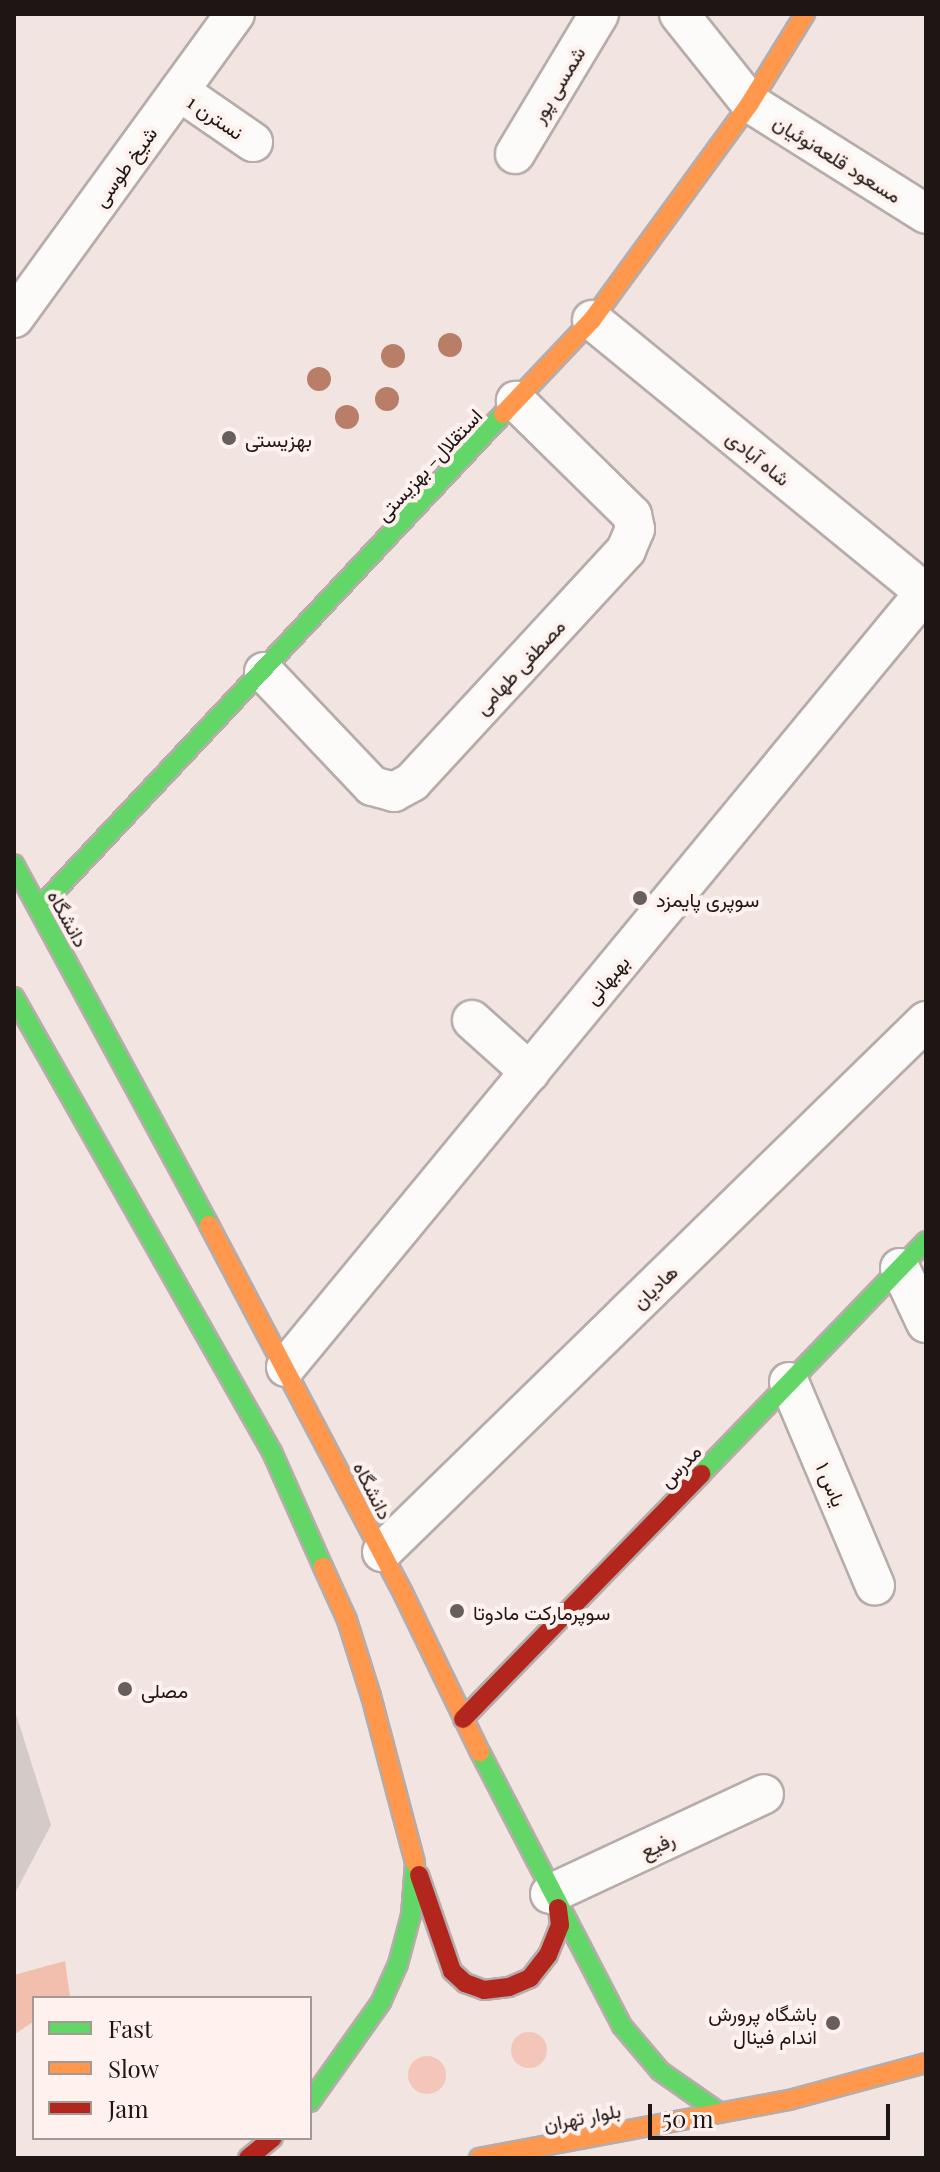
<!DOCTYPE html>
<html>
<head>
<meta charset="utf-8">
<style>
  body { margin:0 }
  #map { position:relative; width:940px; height:2172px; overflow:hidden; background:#f1e4e1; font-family:"Playfair Display",Vazirmatn,serif }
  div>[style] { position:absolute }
  .green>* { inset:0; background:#f3c6b9 }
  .round { border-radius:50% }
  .forest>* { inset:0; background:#f2beae }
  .building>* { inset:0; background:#d4cac8 }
  .roads { filter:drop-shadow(2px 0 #b6acaa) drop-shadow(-2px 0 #b6acaa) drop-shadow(0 2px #b6acaa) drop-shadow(0 -2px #b6acaa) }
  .street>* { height:38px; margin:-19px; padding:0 19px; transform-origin:19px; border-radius:19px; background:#fdfbfa }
  .fast>* { height:18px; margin:-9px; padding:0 9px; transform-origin:9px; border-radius:9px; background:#63d668 }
  .slow>* { height:18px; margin:-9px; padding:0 9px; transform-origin:9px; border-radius:9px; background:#ff974d }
  .jam>* { height:18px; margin:-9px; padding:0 9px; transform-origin:9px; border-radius:9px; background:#b3261e }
  .trees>* { width:24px; height:24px; margin:-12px; border-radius:50%; background:#b97e68 }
  .dots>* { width:22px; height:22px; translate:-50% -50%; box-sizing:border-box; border:4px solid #fff1ed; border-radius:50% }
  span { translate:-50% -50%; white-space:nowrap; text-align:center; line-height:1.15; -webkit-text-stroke:8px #fff1ed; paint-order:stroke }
  .street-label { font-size:20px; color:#1e1614 }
  .poi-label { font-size:20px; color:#1e1614 }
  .left { translate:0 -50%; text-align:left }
  .right { translate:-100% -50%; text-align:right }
  .frame { position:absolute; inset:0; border:16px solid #1e1614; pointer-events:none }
  .legend { position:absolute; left:32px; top:1996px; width:280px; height:144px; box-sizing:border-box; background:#fff1ed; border:2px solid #a59996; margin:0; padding:10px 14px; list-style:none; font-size:24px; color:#1e1614 }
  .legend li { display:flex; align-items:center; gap:16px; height:40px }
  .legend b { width:40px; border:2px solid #a59996 }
  .scale { position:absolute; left:648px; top:2104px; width:242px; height:36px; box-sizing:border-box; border:4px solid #1e1614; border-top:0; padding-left:10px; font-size:24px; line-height:28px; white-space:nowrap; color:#1e1614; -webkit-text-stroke:6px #fff1ed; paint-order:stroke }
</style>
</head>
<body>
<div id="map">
  <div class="green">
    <div class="round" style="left:511px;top:2032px;width:36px;height:36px"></div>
    <div class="round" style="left:408px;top:2056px;width:38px;height:38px"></div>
  </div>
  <div class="forest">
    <div style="clip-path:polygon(65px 1961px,70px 1997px,34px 1998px,34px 2021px,14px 2035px,14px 1975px)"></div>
  </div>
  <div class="building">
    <div style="clip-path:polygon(14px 1708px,51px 1825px,14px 1895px)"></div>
  </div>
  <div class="roads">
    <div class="street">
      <div style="left:679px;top:14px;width:114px;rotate:51.4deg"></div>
      <div style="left:750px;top:103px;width:208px;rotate:32.2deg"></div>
      <div style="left:179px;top:91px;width:90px;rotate:34.6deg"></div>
      <div style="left:515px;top:154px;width:163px;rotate:-59deg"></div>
      <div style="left:14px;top:318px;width:376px;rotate:-54deg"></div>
      <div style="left:592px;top:320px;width:431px;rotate:39.3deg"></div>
      <div style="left:264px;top:672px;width:157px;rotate:46.5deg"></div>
      <div style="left:372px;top:786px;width:23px;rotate:15deg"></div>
      <div style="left:394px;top:792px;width:21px;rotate:-29deg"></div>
      <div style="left:412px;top:782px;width:316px;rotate:-47.3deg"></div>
      <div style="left:626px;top:550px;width:23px;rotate:-67deg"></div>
      <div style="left:635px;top:529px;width:14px;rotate:-102deg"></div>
      <div style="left:632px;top:515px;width:163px;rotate:-135.5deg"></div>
      <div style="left:472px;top:1020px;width:78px;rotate:41.9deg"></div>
      <div style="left:900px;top:1268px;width:61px;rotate:64.7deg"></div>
      <div style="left:286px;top:1367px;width:1006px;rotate:-50.49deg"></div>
      <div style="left:789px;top:1382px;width:221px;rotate:67.1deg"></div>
      <div style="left:382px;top:1552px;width:760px;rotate:-44.31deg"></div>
      <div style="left:550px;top:1894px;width:236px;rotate:-25deg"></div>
    </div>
    <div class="fast">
      <div style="left:14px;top:864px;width:410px;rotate:61.6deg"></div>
      <div style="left:39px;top:908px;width:678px;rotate:-46.79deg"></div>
      <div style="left:14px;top:997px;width:523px;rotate:60.45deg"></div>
      <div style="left:272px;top:1452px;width:126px;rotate:66.1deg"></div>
      <div style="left:701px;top:1474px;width:324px;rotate:-46deg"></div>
      <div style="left:480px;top:1752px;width:309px;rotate:62.6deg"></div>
      <div style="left:622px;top:2026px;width:59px;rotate:49.8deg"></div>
      <div style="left:660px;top:2071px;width:73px;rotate:35deg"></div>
      <div style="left:310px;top:2102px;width:123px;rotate:-54.6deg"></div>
      <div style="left:381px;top:2002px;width:42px;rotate:-65.9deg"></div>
      <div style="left:398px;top:1964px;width:51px;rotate:-75.1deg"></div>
      <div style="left:411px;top:1915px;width:52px;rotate:-85.6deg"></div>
    </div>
    <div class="slow">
      <div style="left:503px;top:414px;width:129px;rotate:-46.6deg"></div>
      <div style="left:592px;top:320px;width:268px;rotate:-53.9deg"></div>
      <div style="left:750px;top:103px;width:105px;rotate:-58.3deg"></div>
      <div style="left:209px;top:1225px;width:416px;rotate:62.2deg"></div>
      <div style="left:403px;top:1593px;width:177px;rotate:64.2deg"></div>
      <div style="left:323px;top:1567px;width:58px;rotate:65.6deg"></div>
      <div style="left:347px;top:1620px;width:80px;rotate:72.5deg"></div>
      <div style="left:371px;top:1696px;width:173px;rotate:75.2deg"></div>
      <div style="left:479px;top:2158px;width:315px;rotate:-10.6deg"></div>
      <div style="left:789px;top:2100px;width:142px;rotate:-15.1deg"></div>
    </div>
    <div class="jam">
      <div style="left:463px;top:1719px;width:342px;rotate:-45.8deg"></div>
      <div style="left:419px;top:1875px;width:102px;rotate:71deg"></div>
      <div style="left:452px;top:1971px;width:18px;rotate:43deg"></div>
      <div style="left:465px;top:1983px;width:20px;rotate:20deg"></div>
      <div style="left:484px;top:1990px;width:25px;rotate:-7deg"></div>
      <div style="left:509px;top:1987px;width:23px;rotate:-23deg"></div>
      <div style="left:530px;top:1978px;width:29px;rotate:-52deg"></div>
      <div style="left:548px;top:1955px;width:32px;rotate:-68deg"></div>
      <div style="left:560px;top:1925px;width:17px;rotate:-97deg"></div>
      <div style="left:248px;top:2158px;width:32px;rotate:-39deg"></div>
    </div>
  </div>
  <div class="trees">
    <div style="left:450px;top:345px"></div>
    <div style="left:393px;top:356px"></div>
    <div style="left:319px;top:379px"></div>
    <div style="left:387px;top:399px"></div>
    <div style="left:347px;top:417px"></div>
  </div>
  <div class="dots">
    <div style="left:229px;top:438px;background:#685e5c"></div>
    <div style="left:640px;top:898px;background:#685e5c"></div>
    <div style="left:457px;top:1611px;background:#685e5c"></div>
    <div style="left:125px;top:1689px;background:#685e5c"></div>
    <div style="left:833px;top:2023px;background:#685e5c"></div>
  </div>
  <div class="street-label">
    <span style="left:557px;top:84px;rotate:-59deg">شمسی پور</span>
    <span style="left:216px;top:116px;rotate:34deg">نسترن 1</span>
    <span style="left:838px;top:158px;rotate:32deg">مسعود قلعه‌نوئیان</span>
    <span style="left:124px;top:166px;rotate:-54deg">شیخ طوسی</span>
    <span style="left:759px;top:457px;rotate:39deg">شاه آبادی</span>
    <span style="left:428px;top:464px;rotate:-47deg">استقلال- بهزیستی</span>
    <span style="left:519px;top:666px;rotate:-47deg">مصطفی طهامی</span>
    <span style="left:69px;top:918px;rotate:61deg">دانشگاه</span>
    <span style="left:606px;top:979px;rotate:-50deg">بهبهانی</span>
    <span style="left:654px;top:1286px;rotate:-44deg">هادیان</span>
    <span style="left:679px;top:1465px;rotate:-46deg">مدرس</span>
    <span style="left:832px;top:1484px;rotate:67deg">یاس ۱</span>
    <span style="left:374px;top:1490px;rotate:63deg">دانشگاه</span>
    <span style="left:657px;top:1844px;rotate:-25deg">رفیع</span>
    <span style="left:582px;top:2116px;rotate:-11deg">بلوار تهران</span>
  </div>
  <div class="poi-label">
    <span class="left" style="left:245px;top:438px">بهزیستی</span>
    <span class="left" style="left:656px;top:898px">سوپری پایمزد</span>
    <span class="left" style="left:473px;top:1611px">سوپرمارکت مادوتا</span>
    <span class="left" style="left:141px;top:1689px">مصلی</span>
    <span class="right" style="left:817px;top:2024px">باشگاه پرورش<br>اندام فینال</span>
  </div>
  <div class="frame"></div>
  <ul class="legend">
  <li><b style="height:10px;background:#63d668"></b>Fast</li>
  <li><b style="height:10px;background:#ff974d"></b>Slow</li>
  <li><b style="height:10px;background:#b3261e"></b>Jam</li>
  </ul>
  <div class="scale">50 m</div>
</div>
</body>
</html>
